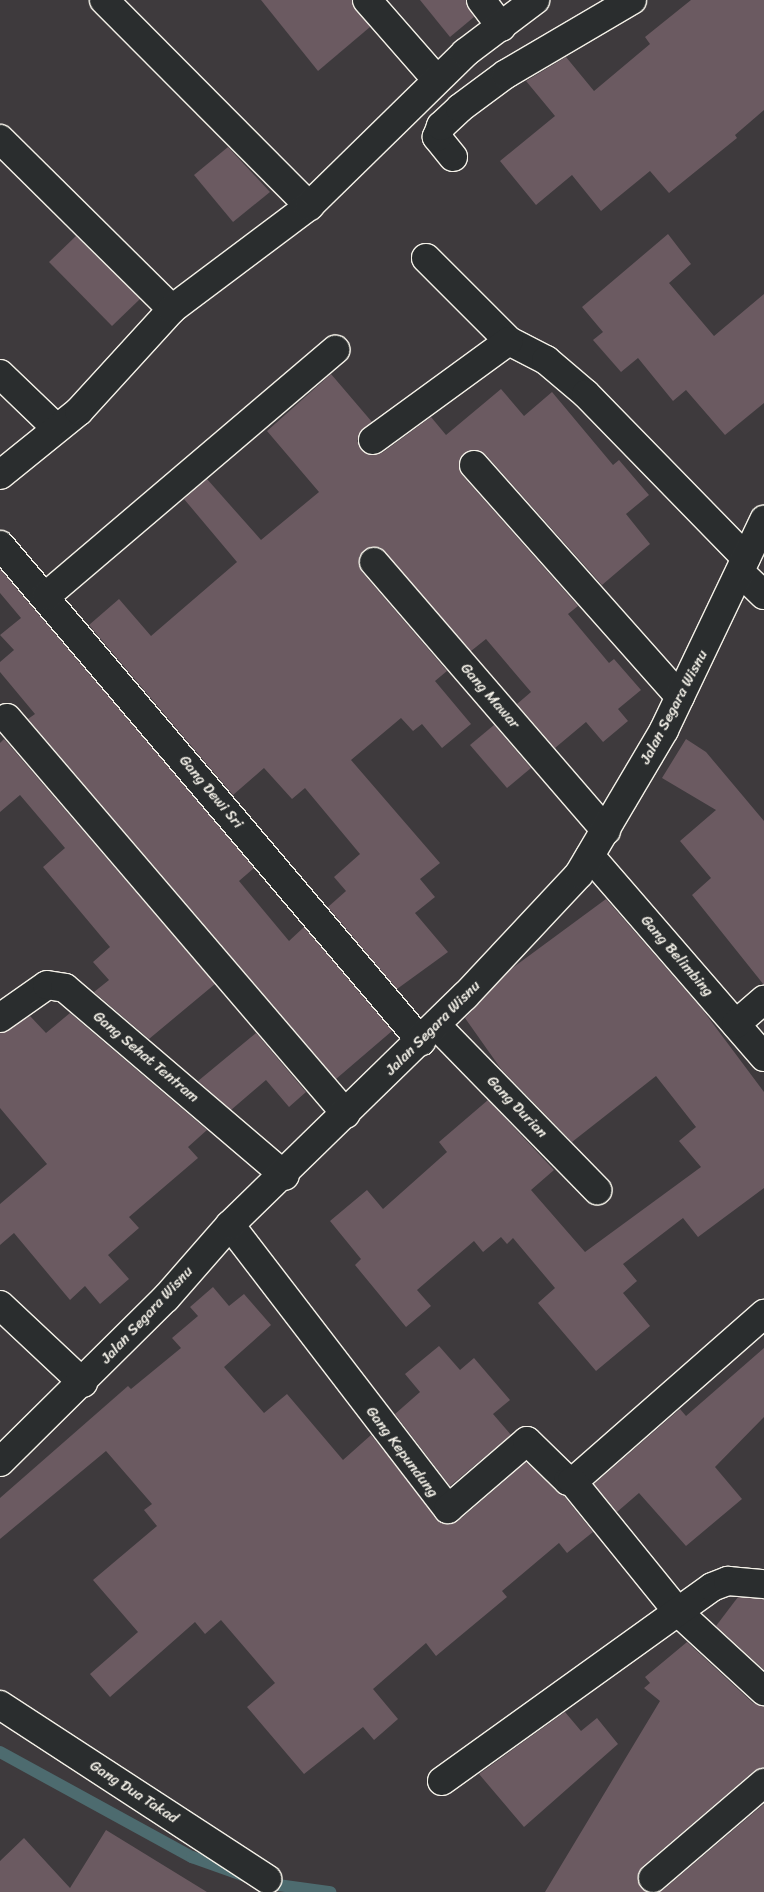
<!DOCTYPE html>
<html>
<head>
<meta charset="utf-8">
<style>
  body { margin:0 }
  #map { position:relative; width:764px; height:1892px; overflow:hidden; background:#3e3a3d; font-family:Sriracha,sans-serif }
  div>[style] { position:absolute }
  .stream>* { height:12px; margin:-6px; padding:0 6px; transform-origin:6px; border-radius:6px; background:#4d6b6f }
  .building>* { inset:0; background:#6b5a61 }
  .roads { filter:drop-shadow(1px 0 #f4f1e8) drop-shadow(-1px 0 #f4f1e8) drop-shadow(0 1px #f4f1e8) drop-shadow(0 -1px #f4f1e8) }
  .street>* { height:28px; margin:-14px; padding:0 14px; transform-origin:14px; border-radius:14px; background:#2a2d2e }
  .secondary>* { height:28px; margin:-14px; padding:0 14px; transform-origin:14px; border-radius:14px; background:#2a2d2e }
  span { translate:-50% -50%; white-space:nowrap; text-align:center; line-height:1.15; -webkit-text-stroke:4px #2a2d2e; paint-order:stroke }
  .street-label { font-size:15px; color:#f4f1e8 }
</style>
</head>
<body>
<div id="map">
  <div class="stream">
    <div style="left:0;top:1752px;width:219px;rotate:28.7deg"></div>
    <div style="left:192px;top:1857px;width:56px;rotate:19.7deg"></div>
    <div style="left:263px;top:1883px;width:68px;rotate:7.7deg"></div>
  </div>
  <div class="building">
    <div style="clip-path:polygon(261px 0,352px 0,370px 27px,318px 71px)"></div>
    <div style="clip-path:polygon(420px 0,466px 0,474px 17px,450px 37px)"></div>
    <div style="clip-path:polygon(691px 0,764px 0,764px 110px,735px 135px,737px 138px,669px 193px,650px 171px,601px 211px,572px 175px,536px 205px,500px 161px,555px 116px,526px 81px,566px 57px,594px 91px,650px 44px,645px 37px)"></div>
    <div style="clip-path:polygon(228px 147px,270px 192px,233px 222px,194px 175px)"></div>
    <div style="clip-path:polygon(668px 234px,691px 264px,669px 283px,714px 336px,764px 294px,764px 403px,725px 435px,686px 390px,673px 401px,638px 358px,621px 372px,593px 340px,603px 332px,582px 307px)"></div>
    <div style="clip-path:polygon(76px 236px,140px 299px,112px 326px,49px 262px)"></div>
    <div style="clip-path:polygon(331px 374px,372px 422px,357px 441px,367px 454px,382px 453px,431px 417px,446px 435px,501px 389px,524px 416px,552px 392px,613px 465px,619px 460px,649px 495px,626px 514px,650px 544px,602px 585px,486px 455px,470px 450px,459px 461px,462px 475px,578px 606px,568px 614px,609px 663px,614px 659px,641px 690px,618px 709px,628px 721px,603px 742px,586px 722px,555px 748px,517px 704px,531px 692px,486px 639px,471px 651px,380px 547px,371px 547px,359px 556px,362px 572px,447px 671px,435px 681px,471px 724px,442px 748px,422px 724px,413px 731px,401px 718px,351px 760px,440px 863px,420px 879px,435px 897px,415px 913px,448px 952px,397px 989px,328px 907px,346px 891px,334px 877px,360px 854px,305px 788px,292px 799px,264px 768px,233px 795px,89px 625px,119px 599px,151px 636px,237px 562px,184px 499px,207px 479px,261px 540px,319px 492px,267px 431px)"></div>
    <div style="clip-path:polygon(0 569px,254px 868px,239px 881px,289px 941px,304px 927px,392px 1031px,336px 1079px,28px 719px,35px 714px,0 672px,0 662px,14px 650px,0 635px,21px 618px,0 593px)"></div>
    <div style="clip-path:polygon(494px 725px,531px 768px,507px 788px,470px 745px)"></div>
    <div style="clip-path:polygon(4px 739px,215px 984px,149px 1039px,94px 992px,109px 980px,93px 962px,110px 947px,43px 867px,65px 848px,20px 795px,0 812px,0 743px)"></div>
    <div style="clip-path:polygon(686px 739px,706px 752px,764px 821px,764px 985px,692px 895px,711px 878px,680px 841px,716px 810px,662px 778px)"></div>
    <div style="clip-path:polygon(606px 899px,702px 1009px,764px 1092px,764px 1188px,698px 1237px,683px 1218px,623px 1264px,637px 1281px,623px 1293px,650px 1326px,596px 1371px,538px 1303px,555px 1288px,513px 1238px,507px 1244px,501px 1237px,483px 1252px,474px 1241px,417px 1290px,431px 1306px,406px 1327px,355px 1265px,361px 1259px,330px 1221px,367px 1190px,383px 1209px,447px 1152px,439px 1142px,488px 1100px,554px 1170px,531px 1190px,585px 1252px,701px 1167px,679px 1141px,696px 1127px,656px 1076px,572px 1142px,501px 1069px,465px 1018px,511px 969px)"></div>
    <div style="clip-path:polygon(70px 1013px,207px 1130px,188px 1147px,198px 1158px,129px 1217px,139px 1228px,108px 1255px,129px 1279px,100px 1304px,85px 1286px,70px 1300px,14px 1233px,0 1245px,0 1204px,47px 1164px,0 1108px,0 1033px,30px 1016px,46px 1033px)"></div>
    <div style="clip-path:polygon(256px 1033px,306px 1092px,289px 1107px,266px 1080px,231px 1110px,198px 1081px)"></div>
    <div style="clip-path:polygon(213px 1287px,229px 1306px,244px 1294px,271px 1325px,224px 1367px,264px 1413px,287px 1394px,343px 1460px,371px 1435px,443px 1524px,458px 1521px,526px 1462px,564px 1496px,593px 1532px,567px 1553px,559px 1543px,502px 1591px,507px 1597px,436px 1656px,426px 1643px,373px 1689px,398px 1719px,374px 1740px,363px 1727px,304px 1774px,247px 1707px,275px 1683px,221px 1620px,205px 1634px,195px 1622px,110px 1697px,90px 1674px,138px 1632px,93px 1580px,157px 1526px,144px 1510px,152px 1504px,106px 1451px,0 1539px,0 1498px,128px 1386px,131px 1389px,181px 1348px,172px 1338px,198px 1316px,190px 1307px)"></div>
    <div style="clip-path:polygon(439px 1346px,460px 1370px,474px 1358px,510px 1400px,493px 1414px,511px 1435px,450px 1486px,395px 1414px,420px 1392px,405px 1374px)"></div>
    <div style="clip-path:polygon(764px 1348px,764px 1417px,715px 1467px,742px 1499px,686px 1546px,639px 1493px,617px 1512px,594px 1484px,680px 1409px,686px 1416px)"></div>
    <div style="clip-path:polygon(738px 1597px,764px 1599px,764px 1670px,716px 1626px)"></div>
    <div style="clip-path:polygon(687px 1642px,753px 1703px,764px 1706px,764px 1768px,754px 1771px,643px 1866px,638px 1880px,647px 1892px,545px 1892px,660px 1701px,644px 1688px,650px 1683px,645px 1677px)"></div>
    <div style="clip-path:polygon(565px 1712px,581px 1731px,597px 1718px,618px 1744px,524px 1827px,479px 1774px)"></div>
    <div style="clip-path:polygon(764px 1804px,764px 1892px,659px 1892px,663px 1890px)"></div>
    <div style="clip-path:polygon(106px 1830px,207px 1892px,0 1892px,0 1861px,24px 1838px,70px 1888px)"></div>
  </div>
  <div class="roads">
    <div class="street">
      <div style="left:104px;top:0;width:291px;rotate:45.1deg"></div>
      <div style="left:367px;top:0;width:106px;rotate:48.8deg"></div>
      <div style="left:481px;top:0;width:34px;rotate:53deg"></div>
      <div style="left:0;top:139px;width:242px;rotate:44.7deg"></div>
      <div style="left:453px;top:157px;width:26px;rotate:-129deg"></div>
      <div style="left:437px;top:137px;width:12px;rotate:-70deg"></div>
      <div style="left:441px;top:126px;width:26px;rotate:-43deg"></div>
      <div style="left:460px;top:108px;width:57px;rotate:-36.5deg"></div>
      <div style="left:506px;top:74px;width:146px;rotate:-30.4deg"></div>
      <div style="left:426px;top:258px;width:117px;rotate:45deg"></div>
      <div style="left:509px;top:341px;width:42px;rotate:27.2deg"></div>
      <div style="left:546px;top:360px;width:52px;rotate:40.4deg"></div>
      <div style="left:586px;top:394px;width:229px;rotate:45.7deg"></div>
      <div style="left:0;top:374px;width:76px;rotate:43.9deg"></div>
      <div style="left:373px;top:440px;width:168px;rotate:-36.1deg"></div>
      <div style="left:474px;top:465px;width:310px;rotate:48.4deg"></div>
      <div style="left:0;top:475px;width:102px;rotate:-39deg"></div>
      <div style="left:79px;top:411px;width:138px;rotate:-47.6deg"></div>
      <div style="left:172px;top:309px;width:171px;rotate:-36.9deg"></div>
      <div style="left:309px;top:206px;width:219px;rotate:-44.4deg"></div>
      <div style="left:465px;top:53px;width:88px;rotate:-37.1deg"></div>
      <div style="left:0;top:545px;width:651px;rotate:49.68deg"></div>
      <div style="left:374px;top:562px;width:355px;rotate:49.2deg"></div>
      <div style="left:740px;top:572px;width:33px;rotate:44deg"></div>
      <div style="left:46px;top:596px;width:380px;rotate:-40.4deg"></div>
      <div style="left:7px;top:718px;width:521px;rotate:49.43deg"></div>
      <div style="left:590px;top:856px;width:266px;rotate:49.1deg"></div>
      <div style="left:0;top:1018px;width:57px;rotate:-35.1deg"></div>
      <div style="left:47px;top:985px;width:18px;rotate:9deg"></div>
      <div style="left:65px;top:988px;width:289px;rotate:40.5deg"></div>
      <div style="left:736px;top:1024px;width:37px;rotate:-41deg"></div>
      <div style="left:436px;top:1025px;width:231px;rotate:45.7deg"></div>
      <div style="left:230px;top:1225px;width:358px;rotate:52.5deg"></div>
      <div style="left:448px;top:1509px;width:104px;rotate:-40.7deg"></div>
      <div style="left:527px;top:1441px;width:57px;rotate:44.3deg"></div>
      <div style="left:568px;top:1481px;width:7px;rotate:-8deg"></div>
      <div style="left:575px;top:1480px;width:252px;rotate:-41.3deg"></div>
      <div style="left:0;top:1305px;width:114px;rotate:43.2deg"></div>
      <div style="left:572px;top:1481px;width:169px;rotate:51deg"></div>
      <div style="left:678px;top:1612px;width:117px;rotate:42.6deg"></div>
      <div style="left:0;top:1705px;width:319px;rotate:33.1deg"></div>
      <div style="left:442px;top:1781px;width:332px;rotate:-35.7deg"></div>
      <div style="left:712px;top:1587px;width:17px;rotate:-21deg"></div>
      <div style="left:728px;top:1581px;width:36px;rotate:5deg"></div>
      <div style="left:653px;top:1878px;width:146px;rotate:-40.6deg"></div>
    </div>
    <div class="secondary">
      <div style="left:0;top:1462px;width:233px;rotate:-44.7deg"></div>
      <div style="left:166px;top:1298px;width:97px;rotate:-48.8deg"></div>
      <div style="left:230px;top:1225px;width:328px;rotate:-44.3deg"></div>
      <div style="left:465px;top:996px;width:167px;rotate:-46.9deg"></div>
      <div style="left:579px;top:874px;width:167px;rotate:-59.4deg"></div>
      <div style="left:664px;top:730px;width:233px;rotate:-64.5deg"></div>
    </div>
  </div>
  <div class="street-label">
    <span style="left:490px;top:696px;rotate:49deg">Gang Mawar</span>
    <span style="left:674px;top:707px;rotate:-62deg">Jalan Segara Wisnu</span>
    <span style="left:211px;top:792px;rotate:50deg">Gang Dewi Sri</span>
    <span style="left:677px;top:956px;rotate:49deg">Gang Belimbing</span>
    <span style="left:433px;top:1028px;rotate:-45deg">Jalan Segara Wisnu</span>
    <span style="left:146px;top:1057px;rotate:40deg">Gang Sehat Tentram</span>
    <span style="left:517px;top:1107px;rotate:46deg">Gang Durian</span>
    <span style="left:147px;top:1315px;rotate:-47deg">Jalan Segara Wisnu</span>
    <span style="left:402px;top:1452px;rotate:53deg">Gang Kepundung</span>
    <span style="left:134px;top:1792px;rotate:33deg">Gang Dua Takad</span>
  </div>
</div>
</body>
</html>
